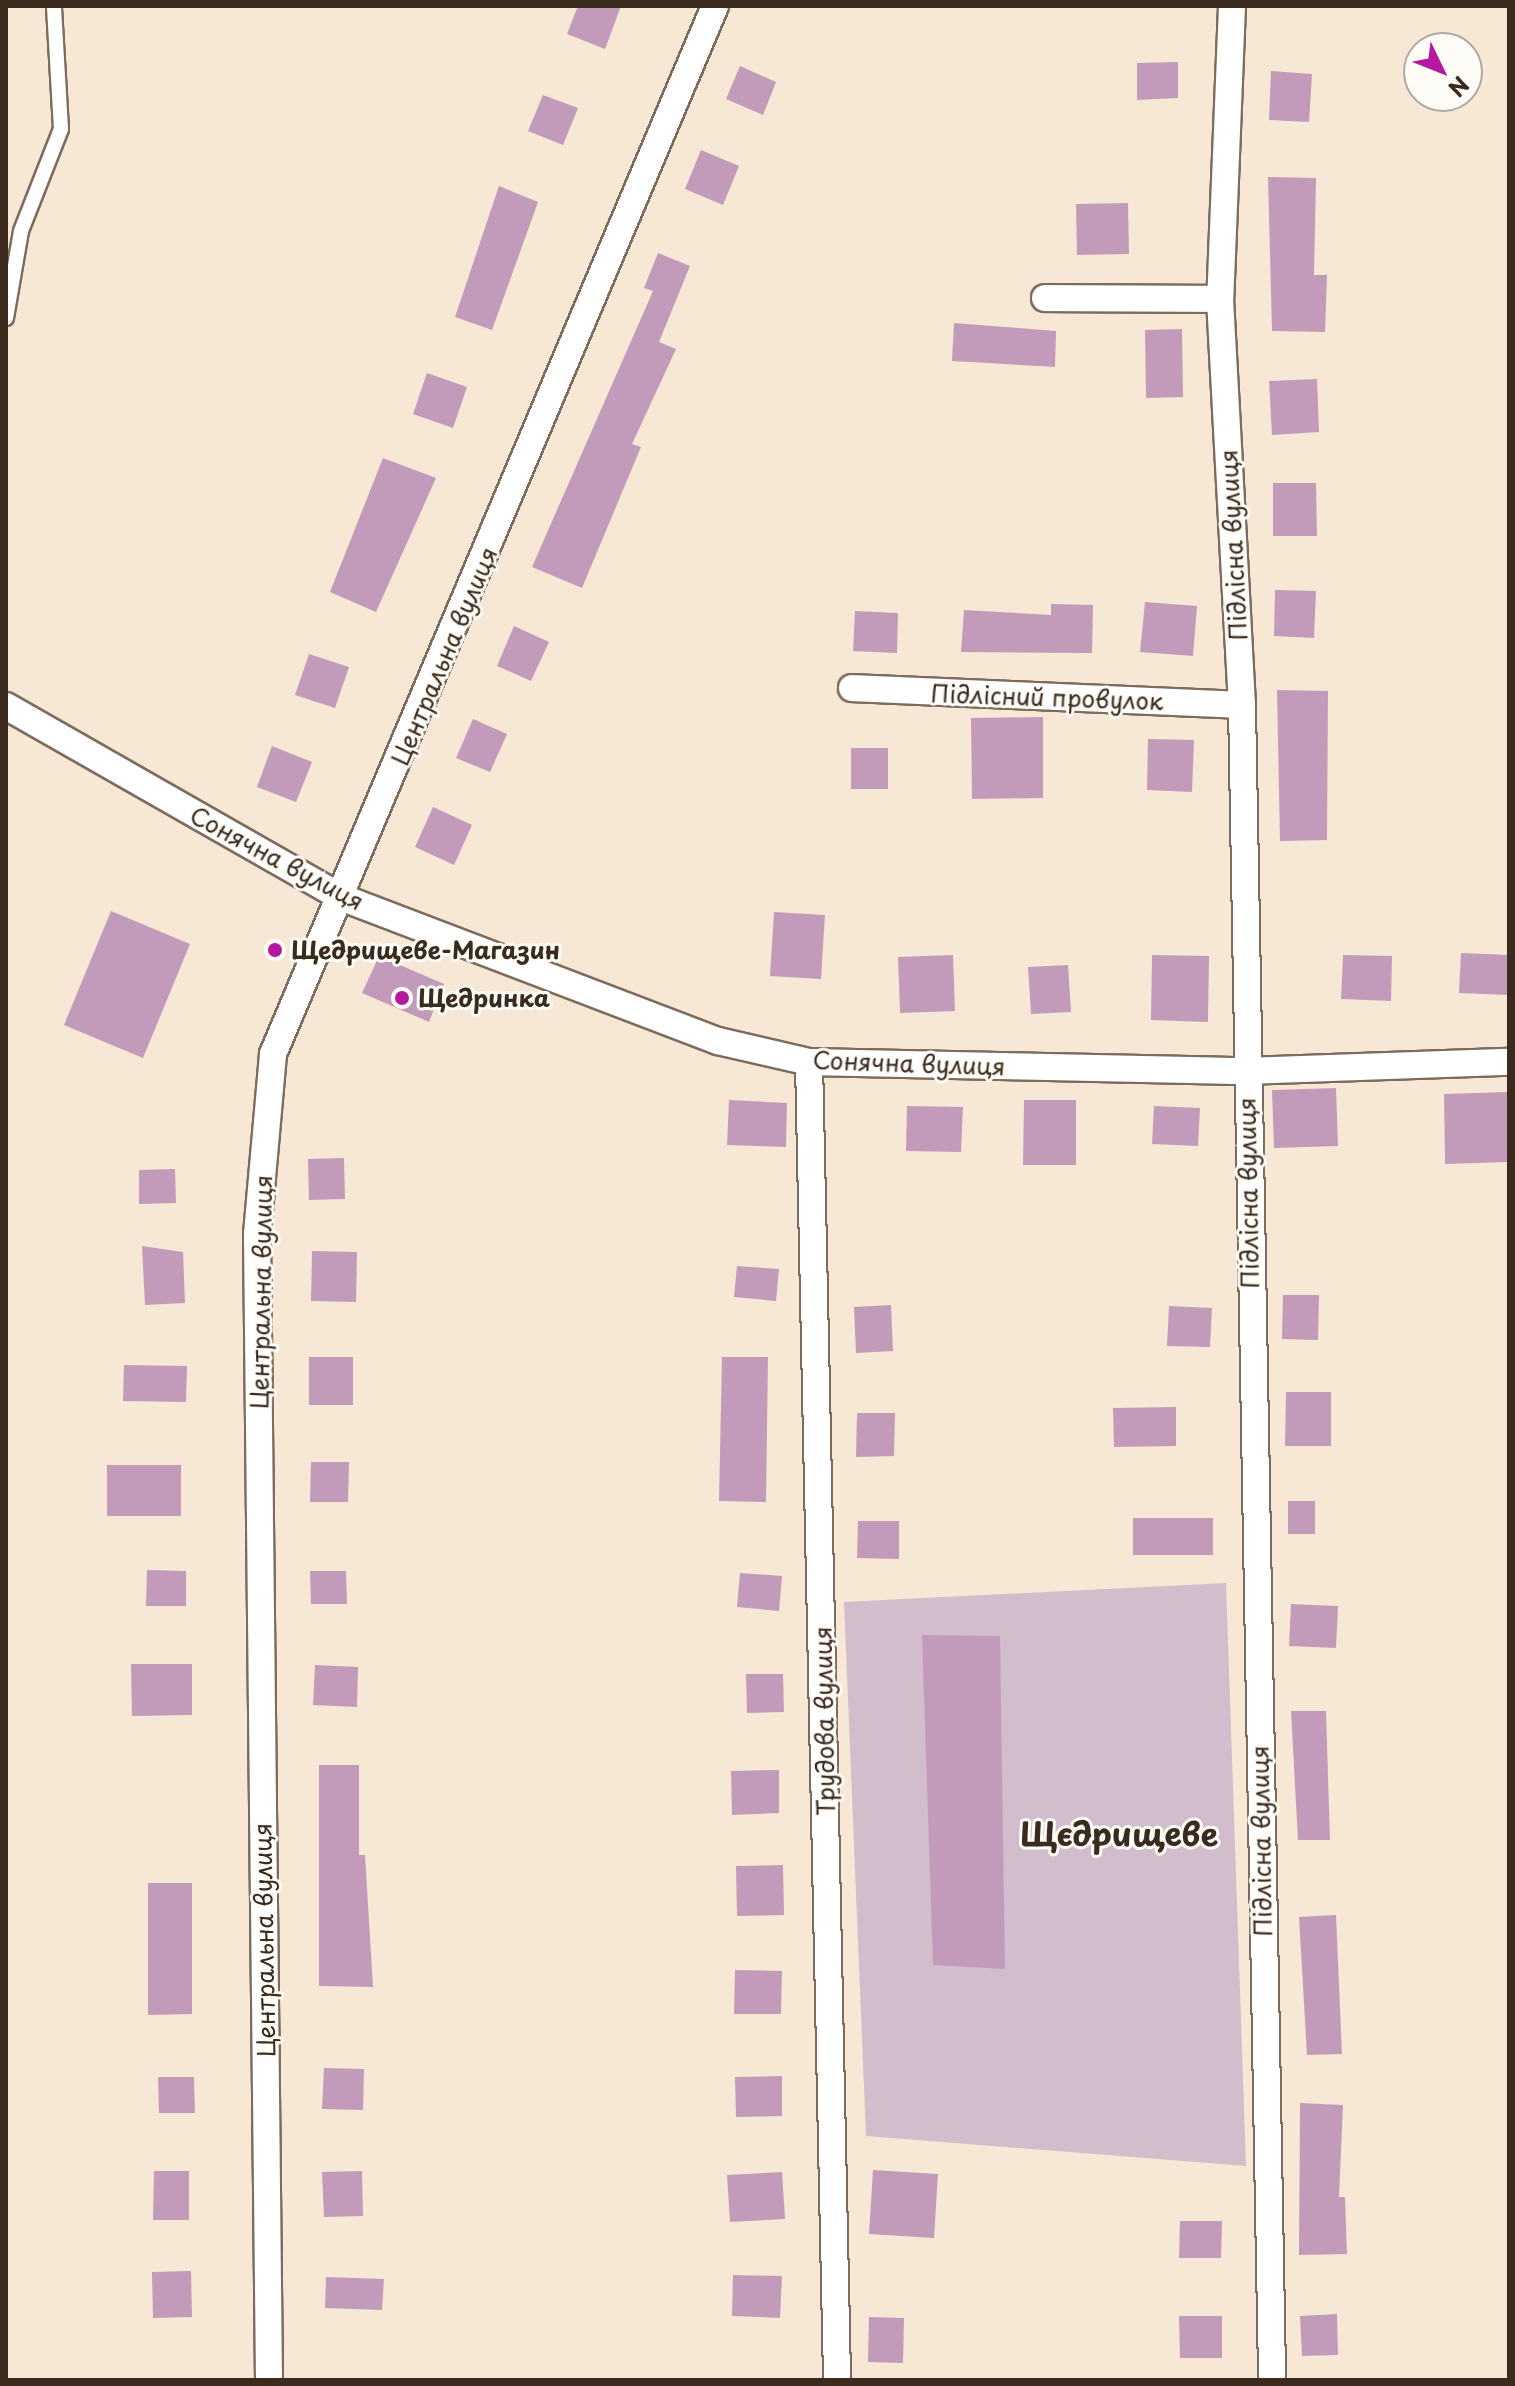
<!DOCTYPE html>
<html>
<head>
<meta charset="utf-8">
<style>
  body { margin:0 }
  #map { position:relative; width:1515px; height:2386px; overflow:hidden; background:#f7e8d5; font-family:"Playpen Sans",sans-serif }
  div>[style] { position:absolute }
  .industrial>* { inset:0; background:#d1bdcb }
  .building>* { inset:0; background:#c39bba }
  .roads { filter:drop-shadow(2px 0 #7d6c5e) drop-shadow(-2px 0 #7d6c5e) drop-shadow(0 2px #7d6c5e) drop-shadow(0 -2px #7d6c5e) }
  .service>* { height:14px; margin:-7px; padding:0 7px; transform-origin:7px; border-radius:7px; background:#fff }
  .minor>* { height:26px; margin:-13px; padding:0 13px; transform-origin:13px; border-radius:13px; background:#fff }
  .dots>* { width:22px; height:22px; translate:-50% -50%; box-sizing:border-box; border:4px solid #fdfcf7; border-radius:50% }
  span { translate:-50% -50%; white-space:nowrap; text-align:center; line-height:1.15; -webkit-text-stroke:6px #fdfcf7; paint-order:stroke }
  .street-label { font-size:24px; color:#3b2a1e }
  .poi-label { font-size:24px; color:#3b2a1e; font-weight:700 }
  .left { translate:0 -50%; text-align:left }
  .district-label { font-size:32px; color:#3b2a1e; font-weight:700 }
  .frame { position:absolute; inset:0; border:8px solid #3b2a1e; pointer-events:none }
  .north { position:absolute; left:1403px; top:32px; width:80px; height:80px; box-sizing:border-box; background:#fdfcf7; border:2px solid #afa8a0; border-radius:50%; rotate:133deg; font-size:22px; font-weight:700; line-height:32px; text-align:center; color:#3b2a1e }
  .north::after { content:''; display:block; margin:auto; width:28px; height:36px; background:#b5179e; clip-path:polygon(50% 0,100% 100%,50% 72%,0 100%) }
</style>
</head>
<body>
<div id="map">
  <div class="industrial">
    <div style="clip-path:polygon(1226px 1583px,1246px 2166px,866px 2136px,844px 1602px)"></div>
  </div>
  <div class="building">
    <div style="clip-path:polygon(578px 6px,621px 6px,605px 49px,567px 34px)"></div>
    <div style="clip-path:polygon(1178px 62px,1178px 98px,1137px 100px,1137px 63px)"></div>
    <div style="clip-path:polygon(740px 66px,776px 82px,763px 115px,726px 99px)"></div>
    <div style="clip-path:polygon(1271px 71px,1312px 74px,1309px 122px,1269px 120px)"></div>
    <div style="clip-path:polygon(543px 95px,578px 108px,563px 145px,528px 131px)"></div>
    <div style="clip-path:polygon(701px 150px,739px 166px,723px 205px,685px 189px)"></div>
    <div style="clip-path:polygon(1268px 177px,1316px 178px,1314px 275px,1327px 275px,1325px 332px,1272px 331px)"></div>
    <div style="clip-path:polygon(499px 186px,538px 202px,492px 330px,455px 317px)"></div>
    <div style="clip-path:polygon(1128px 203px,1129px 254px,1077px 255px,1076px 204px)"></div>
    <div style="clip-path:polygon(658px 253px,690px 266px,659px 342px,676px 349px,632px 444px,641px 447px,582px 588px,532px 567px,653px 291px,644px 288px)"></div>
    <div style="clip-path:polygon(954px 323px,1056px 331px,1055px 367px,952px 361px)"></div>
    <div style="clip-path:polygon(1182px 329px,1183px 397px,1146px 398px,1145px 330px)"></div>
    <div style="clip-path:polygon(427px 373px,467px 387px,453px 428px,413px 414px)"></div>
    <div style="clip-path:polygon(1317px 379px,1319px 432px,1272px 435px,1269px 381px)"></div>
    <div style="clip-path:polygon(383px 458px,436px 478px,376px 612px,330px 592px)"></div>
    <div style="clip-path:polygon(1273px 483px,1316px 483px,1317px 536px,1273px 536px)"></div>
    <div style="clip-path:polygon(1275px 590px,1316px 591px,1314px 638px,1274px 636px)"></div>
    <div style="clip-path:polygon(1145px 602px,1197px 606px,1193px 656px,1140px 652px)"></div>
    <div style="clip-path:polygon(1051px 604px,1093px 605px,1092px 653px,961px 652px,964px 610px,1051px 615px)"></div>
    <div style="clip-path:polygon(855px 611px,898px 613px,897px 653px,853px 651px)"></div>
    <div style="clip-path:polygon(514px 626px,549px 642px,531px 681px,497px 666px)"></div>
    <div style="clip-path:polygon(309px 654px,349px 667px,335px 708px,295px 695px)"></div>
    <div style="clip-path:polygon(1277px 690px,1328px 691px,1327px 840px,1280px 841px)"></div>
    <div style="clip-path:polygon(1043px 717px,1043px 798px,972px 799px,971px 718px)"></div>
    <div style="clip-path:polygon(473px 719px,507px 734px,490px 772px,456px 758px)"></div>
    <div style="clip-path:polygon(1148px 739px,1194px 740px,1192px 792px,1147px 790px)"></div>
    <div style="clip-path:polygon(272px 746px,312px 762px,296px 802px,257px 787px)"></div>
    <div style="clip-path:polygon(851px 748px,888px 748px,888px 789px,851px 789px)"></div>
    <div style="clip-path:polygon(433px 807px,472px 825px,454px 865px,415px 847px)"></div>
    <div style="clip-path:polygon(111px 911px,190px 944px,143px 1058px,64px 1025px)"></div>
    <div style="clip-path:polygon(774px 912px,825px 915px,821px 979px,770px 976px)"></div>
    <div style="clip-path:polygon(1461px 953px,1509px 955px,1509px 995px,1459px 993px)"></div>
    <div style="clip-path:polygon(953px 955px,955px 1011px,900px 1013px,898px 957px)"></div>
    <div style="clip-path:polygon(1152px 955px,1209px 956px,1208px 1022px,1151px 1020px)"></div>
    <div style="clip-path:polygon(1343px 955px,1392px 956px,1391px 1001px,1341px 999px)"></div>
    <div style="clip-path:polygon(379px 956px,444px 984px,429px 1022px,362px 993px)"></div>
    <div style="clip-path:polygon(1068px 965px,1071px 1012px,1031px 1014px,1028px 967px)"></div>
    <div style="clip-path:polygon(1336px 1088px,1338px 1146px,1274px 1148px,1272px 1090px)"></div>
    <div style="clip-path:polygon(1509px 1092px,1509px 1162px,1445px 1164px,1444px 1094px)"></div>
    <div style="clip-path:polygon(729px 1100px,787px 1103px,786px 1147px,727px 1145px)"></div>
    <div style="clip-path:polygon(1024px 1100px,1076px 1100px,1076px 1165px,1023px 1165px)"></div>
    <div style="clip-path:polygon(907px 1106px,963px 1107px,961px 1152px,906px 1151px)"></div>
    <div style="clip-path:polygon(1154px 1106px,1200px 1108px,1198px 1146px,1152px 1144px)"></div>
    <div style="clip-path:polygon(344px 1158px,345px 1199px,309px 1200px,308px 1159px)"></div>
    <div style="clip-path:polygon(175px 1169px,176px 1203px,139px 1204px,139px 1170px)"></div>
    <div style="clip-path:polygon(142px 1246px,183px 1252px,185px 1303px,145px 1305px)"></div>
    <div style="clip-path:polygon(312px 1251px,357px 1252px,356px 1302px,311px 1301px)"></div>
    <div style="clip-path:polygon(737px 1266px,779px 1269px,776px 1301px,734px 1297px)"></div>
    <div style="clip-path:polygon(1283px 1295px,1319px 1295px,1318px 1340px,1282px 1339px)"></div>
    <div style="clip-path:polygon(891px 1305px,893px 1351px,856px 1353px,854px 1307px)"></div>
    <div style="clip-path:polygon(1169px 1306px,1212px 1308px,1210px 1347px,1167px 1346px)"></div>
    <div style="clip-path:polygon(309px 1357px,353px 1357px,353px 1405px,309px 1405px)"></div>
    <div style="clip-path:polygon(722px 1357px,768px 1357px,766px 1502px,719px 1501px)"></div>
    <div style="clip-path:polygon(124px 1365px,187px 1366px,186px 1402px,123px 1401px)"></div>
    <div style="clip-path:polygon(1286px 1392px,1331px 1392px,1331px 1446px,1285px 1446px)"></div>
    <div style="clip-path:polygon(1176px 1407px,1176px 1446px,1114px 1447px,1113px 1408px)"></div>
    <div style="clip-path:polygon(857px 1413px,895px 1413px,894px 1456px,856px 1457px)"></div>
    <div style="clip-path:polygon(311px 1462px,349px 1462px,348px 1502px,310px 1502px)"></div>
    <div style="clip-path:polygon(107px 1465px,181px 1465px,181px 1516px,107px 1516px)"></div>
    <div style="clip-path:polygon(1288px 1501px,1315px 1501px,1315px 1534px,1288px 1534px)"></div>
    <div style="clip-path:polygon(1133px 1518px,1213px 1518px,1213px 1555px,1133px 1555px)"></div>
    <div style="clip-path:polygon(858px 1521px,899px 1521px,899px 1559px,857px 1558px)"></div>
    <div style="clip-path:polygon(147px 1570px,186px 1571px,186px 1606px,146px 1606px)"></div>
    <div style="clip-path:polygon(310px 1571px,346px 1571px,347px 1604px,311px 1604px)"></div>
    <div style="clip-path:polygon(740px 1573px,782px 1576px,779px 1611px,737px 1607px)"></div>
    <div style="clip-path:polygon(1291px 1604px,1338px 1606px,1336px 1648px,1289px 1646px)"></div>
    <div style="clip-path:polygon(922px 1635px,1000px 1636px,1005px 1969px,933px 1965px)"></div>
    <div style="clip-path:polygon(131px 1664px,192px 1664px,192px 1715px,132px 1716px)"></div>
    <div style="clip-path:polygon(315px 1665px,358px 1667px,357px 1707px,313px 1705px)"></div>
    <div style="clip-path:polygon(746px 1674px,783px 1674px,784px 1712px,747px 1713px)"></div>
    <div style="clip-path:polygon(1291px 1711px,1326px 1711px,1330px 1840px,1298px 1840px)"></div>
    <div style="clip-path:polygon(319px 1765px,359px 1765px,359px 1855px,365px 1855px,373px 1987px,319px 1986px)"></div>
    <div style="clip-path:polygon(779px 1770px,779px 1813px,732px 1815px,731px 1771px)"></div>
    <div style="clip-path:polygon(783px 1865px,784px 1915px,737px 1916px,736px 1866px)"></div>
    <div style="clip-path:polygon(148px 1883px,192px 1883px,192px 2014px,148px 2015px)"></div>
    <div style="clip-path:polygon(1336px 1915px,1342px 2054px,1307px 2055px,1299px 1917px)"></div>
    <div style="clip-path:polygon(735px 1970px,782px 1971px,781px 2014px,734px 2014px)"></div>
    <div style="clip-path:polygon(324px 2068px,364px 2069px,363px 2110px,322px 2109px)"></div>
    <div style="clip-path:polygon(782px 2076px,782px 2116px,736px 2117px,735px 2077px)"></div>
    <div style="clip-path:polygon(158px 2077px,194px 2077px,195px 2113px,159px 2113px)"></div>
    <div style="clip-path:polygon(1300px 2103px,1343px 2105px,1339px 2197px,1345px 2197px,1347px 2254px,1299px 2255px)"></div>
    <div style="clip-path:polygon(873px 2170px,938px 2174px,934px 2238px,869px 2234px)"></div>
    <div style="clip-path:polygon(154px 2171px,189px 2171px,189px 2220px,153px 2220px)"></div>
    <div style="clip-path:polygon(362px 2171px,363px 2216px,324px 2217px,322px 2172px)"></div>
    <div style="clip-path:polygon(782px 2172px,785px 2219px,730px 2222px,727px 2175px)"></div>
    <div style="clip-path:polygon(1180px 2221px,1222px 2221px,1221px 2258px,1179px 2258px)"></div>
    <div style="clip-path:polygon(191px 2271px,192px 2317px,153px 2318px,152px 2272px)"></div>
    <div style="clip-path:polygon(733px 2275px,782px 2276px,780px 2318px,732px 2316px)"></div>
    <div style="clip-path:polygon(326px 2277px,384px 2279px,382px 2310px,325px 2308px)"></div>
    <div style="clip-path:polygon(1337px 2314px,1338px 2355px,1302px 2356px,1300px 2316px)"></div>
    <div style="clip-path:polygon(1179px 2316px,1222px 2316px,1222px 2358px,1180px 2358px)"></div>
    <div style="clip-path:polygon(869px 2317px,904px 2318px,903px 2363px,868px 2362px)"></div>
  </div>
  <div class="roads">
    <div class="service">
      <div style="left:6px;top:318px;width:88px;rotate:-80.2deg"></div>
      <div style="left:21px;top:231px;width:110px;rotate:-68.6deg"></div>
      <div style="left:61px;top:129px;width:123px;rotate:-93.3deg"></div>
    </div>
    <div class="minor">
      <div style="left:1232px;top:6px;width:293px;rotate:92.3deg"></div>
      <div style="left:1220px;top:299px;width:407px;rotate:86.9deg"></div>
      <div style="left:1242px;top:705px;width:1675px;rotate:88.97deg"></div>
      <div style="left:1045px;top:298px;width:175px;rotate:0.3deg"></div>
      <div style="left:852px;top:688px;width:390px;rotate:2.5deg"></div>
      <div style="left:6px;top:706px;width:388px;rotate:29.7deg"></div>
      <div style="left:343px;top:898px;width:401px;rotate:20.9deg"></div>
      <div style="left:718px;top:1041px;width:93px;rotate:13deg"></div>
      <div style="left:809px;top:1062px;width:436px;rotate:1.2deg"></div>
      <div style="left:1245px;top:1071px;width:264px;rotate:-2deg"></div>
      <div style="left:809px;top:1062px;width:1318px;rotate:88.78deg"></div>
      <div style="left:269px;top:2380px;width:1146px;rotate:-90.6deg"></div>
      <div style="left:257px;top:1234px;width:181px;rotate:-84.9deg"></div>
      <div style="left:273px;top:1054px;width:1137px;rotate:-67.13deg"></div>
    </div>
  </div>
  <div class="dots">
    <div style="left:275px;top:950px;background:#b5179e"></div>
    <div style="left:402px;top:998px;background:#b5179e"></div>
  </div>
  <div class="street-label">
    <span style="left:1233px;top:545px;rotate:-93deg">Підлісна вулиця</span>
    <span style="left:444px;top:656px;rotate:-67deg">Центральна вулиця</span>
    <span style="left:1047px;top:697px;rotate:2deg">Підлісний провулок</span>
    <span style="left:277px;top:858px;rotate:28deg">Сонячна вулиця</span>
    <span style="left:909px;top:1063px;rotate:2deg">Сонячна вулиця</span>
    <span style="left:1248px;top:1193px;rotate:-91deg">Підлісна вулиця</span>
    <span style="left:261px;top:1292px;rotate:-89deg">Центральна вулиця</span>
    <span style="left:824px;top:1721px;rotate:-91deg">Трудова вулиця</span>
    <span style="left:1261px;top:1841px;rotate:-91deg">Підлісна вулиця</span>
    <span style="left:264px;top:1940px;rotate:-91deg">Центральна вулиця</span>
  </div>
  <div class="poi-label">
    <span class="left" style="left:291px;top:950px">Щедрищеве-Магазин</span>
    <span class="left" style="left:418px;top:998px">Щедринка</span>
  </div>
  <div class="district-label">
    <span style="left:1119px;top:1833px">Щєдрищеве</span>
  </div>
  <div class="frame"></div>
  <div class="north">N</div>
</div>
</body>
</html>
